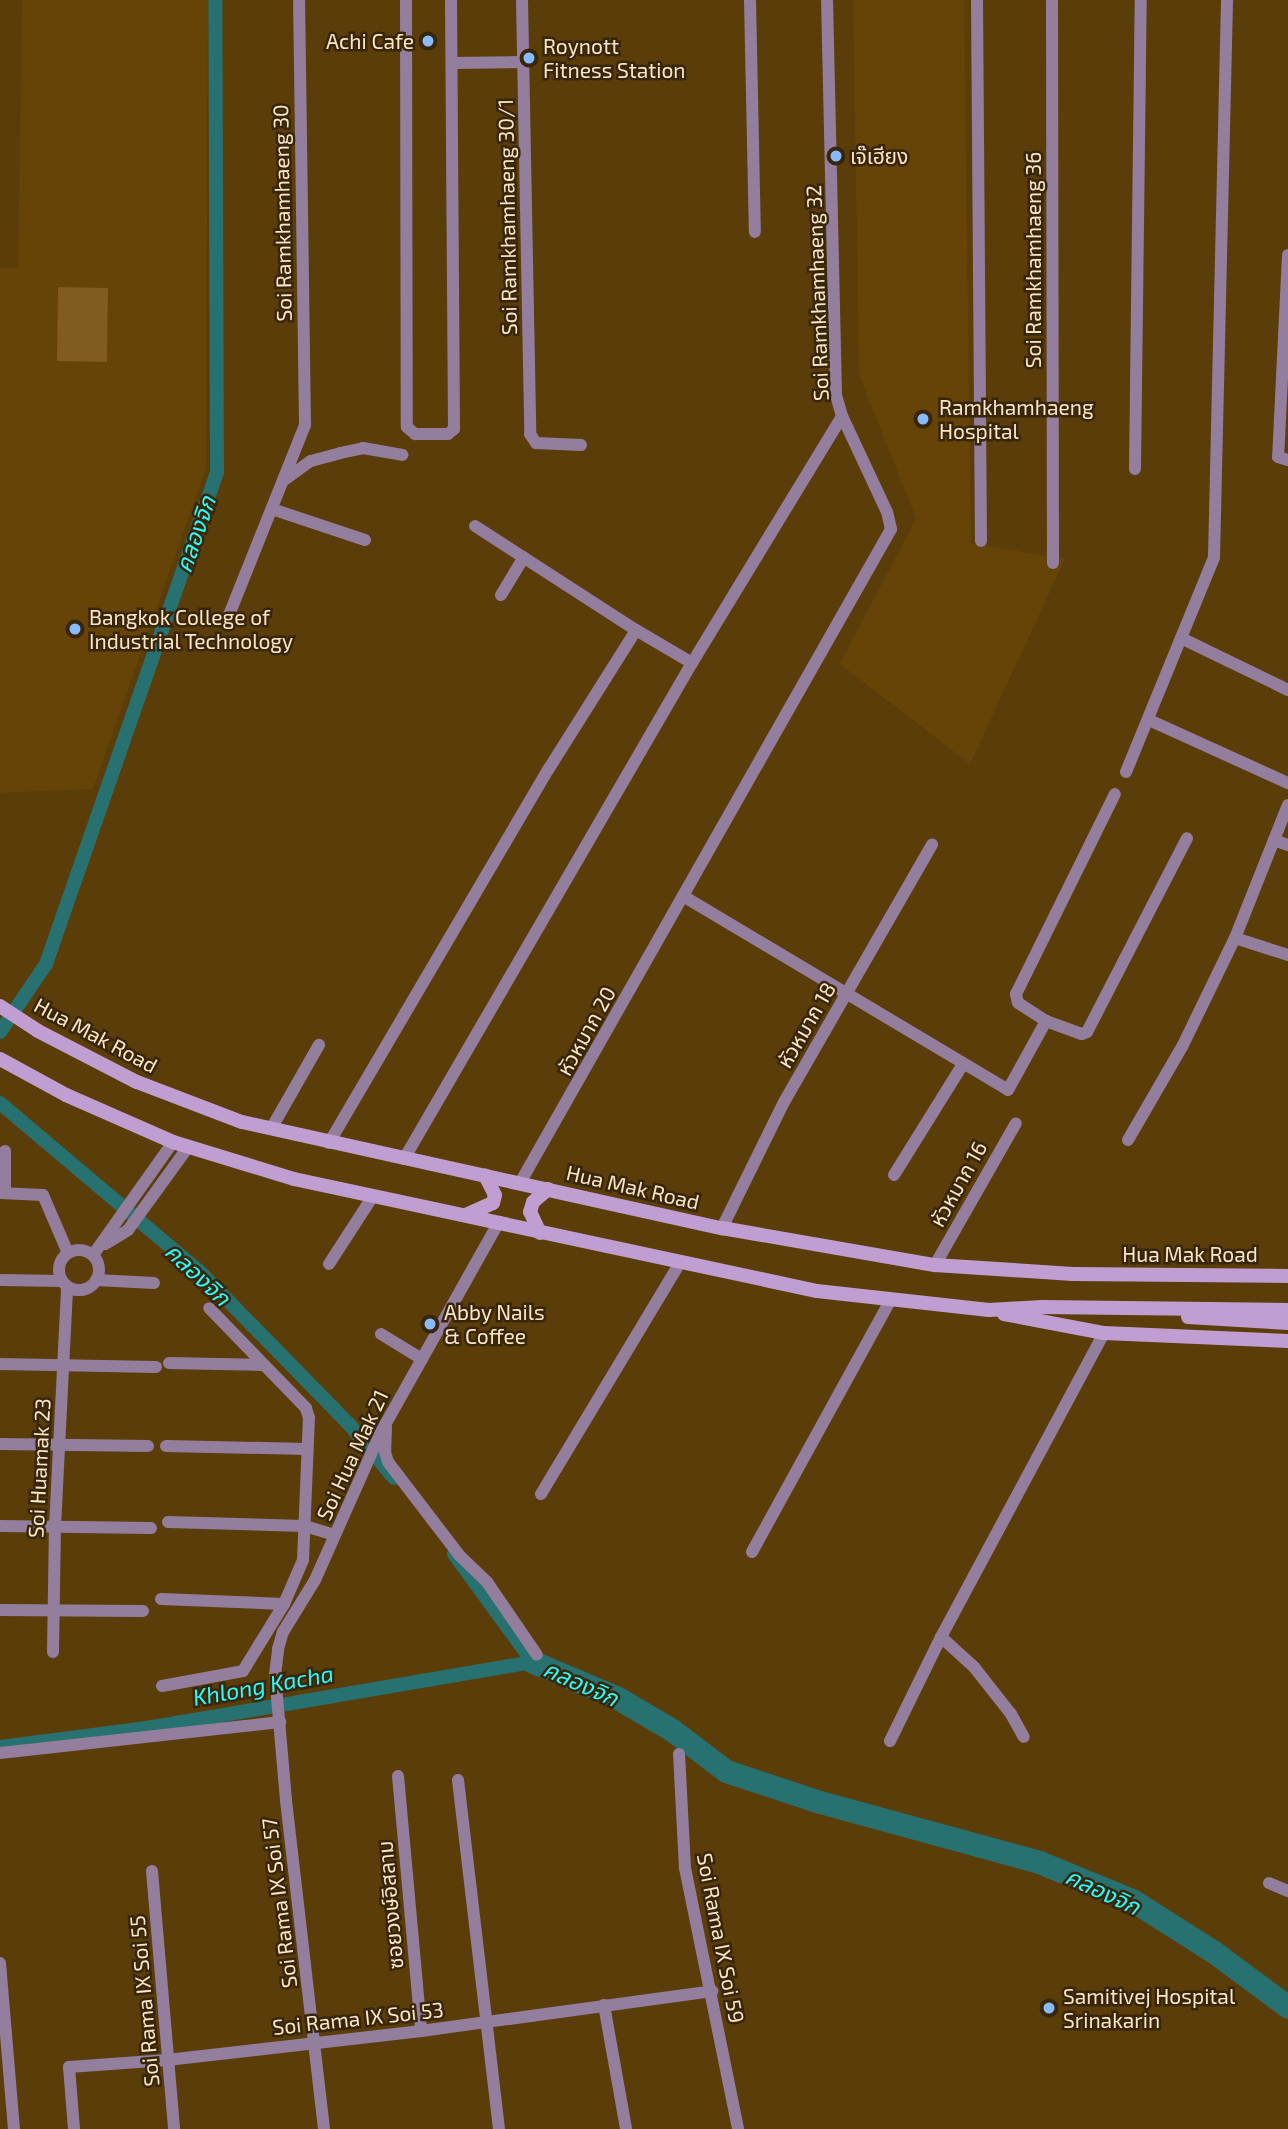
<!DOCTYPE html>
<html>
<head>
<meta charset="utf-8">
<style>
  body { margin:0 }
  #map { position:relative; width:1288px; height:2129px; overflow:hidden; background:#5b3d09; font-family:"Exo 2","Noto Sans Thai",sans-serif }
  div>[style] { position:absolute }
  .built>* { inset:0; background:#664306 }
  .green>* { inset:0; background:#815b1f }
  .canal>* { height:14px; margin:-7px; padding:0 7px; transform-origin:7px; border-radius:7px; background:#277170 }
  .river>* { height:23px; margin:-11.5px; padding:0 11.5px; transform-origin:11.5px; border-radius:11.5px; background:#277170 }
  .minor>* { height:12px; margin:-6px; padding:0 6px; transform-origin:6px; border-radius:6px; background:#947e9e }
  .minor>.ring { margin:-6px; padding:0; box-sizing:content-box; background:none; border:12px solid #947e9e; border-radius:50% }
  .secondary>* { height:14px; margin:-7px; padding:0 7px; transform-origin:7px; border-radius:7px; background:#c09ed1 }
  .dots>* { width:19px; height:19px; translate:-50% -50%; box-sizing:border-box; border:4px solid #38260c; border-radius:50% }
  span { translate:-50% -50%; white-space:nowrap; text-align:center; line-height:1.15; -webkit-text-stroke:5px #38260c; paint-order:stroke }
  .poi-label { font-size:21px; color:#fce4c6 }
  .right { translate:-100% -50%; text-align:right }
  .left { translate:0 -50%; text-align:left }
  .street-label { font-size:21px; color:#fce4c6 }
  .water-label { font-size:23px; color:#2bfdfd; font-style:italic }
</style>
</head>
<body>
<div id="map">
  <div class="built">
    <div style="clip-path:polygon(22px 0,208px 0,206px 468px,93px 789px,0 793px,0 268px,18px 268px)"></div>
    <div style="clip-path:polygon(853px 0,964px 0,971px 543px,1065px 559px,970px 764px,840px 664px,916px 518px,859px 375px)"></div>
  </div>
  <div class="green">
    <div style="clip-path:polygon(58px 287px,108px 288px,107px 362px,57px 361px)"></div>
  </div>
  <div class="canal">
    <div style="left:0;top:1032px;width:82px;rotate:-55.9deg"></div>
    <div style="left:46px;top:964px;width:521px;rotate:-70.83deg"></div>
    <div style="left:217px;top:472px;width:472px;rotate:-90.2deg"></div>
    <div style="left:0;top:1103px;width:265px;rotate:40.2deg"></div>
    <div style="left:202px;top:1274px;width:210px;rotate:45.6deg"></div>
    <div style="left:349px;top:1424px;width:70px;rotate:50.2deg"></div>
    <div style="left:0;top:1747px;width:148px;rotate:-7.4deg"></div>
    <div style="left:147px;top:1728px;width:392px;rotate:-9.7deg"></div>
    <div style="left:533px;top:1662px;width:134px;rotate:-126.2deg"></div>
  </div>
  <div class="river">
    <div style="left:533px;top:1662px;width:90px;rotate:22.9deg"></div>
    <div style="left:616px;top:1697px;width:65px;rotate:30.5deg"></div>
    <div style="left:672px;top:1730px;width:68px;rotate:37.2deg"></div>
    <div style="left:726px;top:1771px;width:99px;rotate:18.3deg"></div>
    <div style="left:820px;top:1802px;width:227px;rotate:15.3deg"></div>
    <div style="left:1039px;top:1862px;width:100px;rotate:22.2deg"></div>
    <div style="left:1132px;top:1900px;width:97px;rotate:32.4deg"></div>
    <div style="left:1214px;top:1952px;width:92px;rotate:36.6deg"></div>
  </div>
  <div class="minor">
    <div style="left:406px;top:0;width:427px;rotate:89.9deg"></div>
    <div style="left:407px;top:427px;width:11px;rotate:41deg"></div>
    <div style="left:415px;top:434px;width:33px"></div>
    <div style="left:448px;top:434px;width:8px;rotate:-40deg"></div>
    <div style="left:454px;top:429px;width:429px;rotate:-90.4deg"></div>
    <div style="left:522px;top:0;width:434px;rotate:88.9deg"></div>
    <div style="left:530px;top:434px;width:11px;rotate:56deg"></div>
    <div style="left:536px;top:443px;width:45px;rotate:2.5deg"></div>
    <div style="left:750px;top:0;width:232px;rotate:88.8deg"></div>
    <div style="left:977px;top:0;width:541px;rotate:89.58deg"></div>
    <div style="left:1052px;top:0;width:563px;rotate:89.9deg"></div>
    <div style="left:453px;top:63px;width:70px;rotate:-0.8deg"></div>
    <div style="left:1288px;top:255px;width:202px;rotate:92.8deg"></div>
    <div style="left:1278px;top:457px;width:10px;rotate:17deg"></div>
    <div style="left:1135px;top:469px;width:469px;rotate:-89.3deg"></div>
    <div style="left:283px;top:481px;width:34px;rotate:-36deg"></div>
    <div style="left:311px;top:461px;width:30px;rotate:-15deg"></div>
    <div style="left:340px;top:453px;width:24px;rotate:-12deg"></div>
    <div style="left:363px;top:448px;width:40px;rotate:10deg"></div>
    <div style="left:272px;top:509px;width:98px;rotate:18.4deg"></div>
    <div style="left:475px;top:526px;width:192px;rotate:32.9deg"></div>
    <div style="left:636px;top:630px;width:65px;rotate:30.5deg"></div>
    <div style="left:692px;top:663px;width:289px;rotate:-58.7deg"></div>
    <div style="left:501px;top:595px;width:44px;rotate:-58.8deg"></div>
    <div style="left:229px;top:615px;width:205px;rotate:-68.2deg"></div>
    <div style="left:305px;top:425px;width:425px;rotate:-90.8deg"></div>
    <div style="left:1181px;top:638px;width:119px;rotate:25.9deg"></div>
    <div style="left:1149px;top:720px;width:153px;rotate:24.4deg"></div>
    <div style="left:1126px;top:772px;width:232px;rotate:-67.7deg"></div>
    <div style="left:1214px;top:557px;width:557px;rotate:-88.66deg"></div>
    <div style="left:1274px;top:840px;width:15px;rotate:20deg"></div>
    <div style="left:683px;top:896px;width:378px;rotate:30.8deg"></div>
    <div style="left:1008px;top:1090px;width:79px;rotate:-61.2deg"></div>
    <div style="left:1046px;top:1021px;width:33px;rotate:-147deg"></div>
    <div style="left:1018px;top:1003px;width:9px;rotate:-103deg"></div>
    <div style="left:1016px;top:994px;width:223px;rotate:-63.7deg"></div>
    <div style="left:1235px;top:938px;width:56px;rotate:17.8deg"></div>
    <div style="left:1046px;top:1021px;width:38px;rotate:20deg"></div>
    <div style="left:1082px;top:1034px;width:5px;rotate:-22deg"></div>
    <div style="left:1087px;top:1032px;width:218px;rotate:-62.7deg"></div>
    <div style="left:271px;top:1129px;width:97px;rotate:-60.3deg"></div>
    <div style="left:1128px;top:1140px;width:108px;rotate:-59.9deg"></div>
    <div style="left:1182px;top:1047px;width:121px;rotate:-64.1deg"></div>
    <div style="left:1235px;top:938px;width:143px;rotate:-68.3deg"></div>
    <div style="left:329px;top:1143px;width:433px;rotate:-59.6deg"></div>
    <div style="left:548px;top:770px;width:165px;rotate:-57.8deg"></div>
    <div style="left:404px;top:1159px;width:574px;rotate:-59.86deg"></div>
    <div style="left:894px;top:1175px;width:131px;rotate:-58.1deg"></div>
    <div style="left:520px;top:1183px;width:752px;rotate:-60.43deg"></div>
    <div style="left:891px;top:529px;width:17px;rotate:-103deg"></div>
    <div style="left:887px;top:512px;width:106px;rotate:-115.1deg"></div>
    <div style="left:842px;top:416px;width:22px;rotate:-106deg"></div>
    <div style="left:836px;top:395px;width:395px;rotate:-91.3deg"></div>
    <div style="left:0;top:1193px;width:43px;rotate:2.7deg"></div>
    <div style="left:43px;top:1195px;width:63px;rotate:66.7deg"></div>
    <div style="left:5px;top:1193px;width:42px;rotate:-90deg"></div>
    <div style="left:722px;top:1228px;width:140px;rotate:-63.8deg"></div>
    <div style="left:784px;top:1102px;width:297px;rotate:-60.1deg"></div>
    <div style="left:105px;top:1244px;width:27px;rotate:-31deg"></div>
    <div style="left:128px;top:1230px;width:102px;rotate:-54.1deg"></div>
    <div class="ring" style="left:59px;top:1250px;width:28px;height:28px"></div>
    <div style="left:93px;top:1255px;width:138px;rotate:-54.7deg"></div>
    <div style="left:329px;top:1264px;width:81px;rotate:-57.1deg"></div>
    <div style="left:935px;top:1265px;width:163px;rotate:-60.3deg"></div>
    <div style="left:0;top:1280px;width:62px;rotate:0.9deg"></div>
    <div style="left:96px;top:1280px;width:58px;rotate:3deg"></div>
    <div style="left:381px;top:1334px;width:48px;rotate:31.4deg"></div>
    <div style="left:169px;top:1363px;width:93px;rotate:1.2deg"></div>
    <div style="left:0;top:1364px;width:156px;rotate:1.1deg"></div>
    <div style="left:386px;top:1427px;width:25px;rotate:92deg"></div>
    <div style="left:385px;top:1452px;width:10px;rotate:73deg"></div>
    <div style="left:388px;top:1462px;width:117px;rotate:52.6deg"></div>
    <div style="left:459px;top:1555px;width:39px;rotate:44deg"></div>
    <div style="left:487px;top:1582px;width:88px;rotate:55.6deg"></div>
    <div style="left:0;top:1444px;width:148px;rotate:0.8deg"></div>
    <div style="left:166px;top:1446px;width:141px;rotate:1.2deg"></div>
    <div style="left:541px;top:1494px;width:268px;rotate:-59deg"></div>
    <div style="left:168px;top:1522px;width:137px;rotate:1.7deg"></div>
    <div style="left:305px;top:1526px;width:31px;rotate:17deg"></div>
    <div style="left:0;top:1526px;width:151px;rotate:0.8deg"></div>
    <div style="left:752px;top:1552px;width:286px;rotate:-61.2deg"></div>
    <div style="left:161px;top:1599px;width:123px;rotate:2.3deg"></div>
    <div style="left:0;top:1610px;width:143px;rotate:0.4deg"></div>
    <div style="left:941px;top:1637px;width:45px;rotate:42.3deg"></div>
    <div style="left:974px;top:1667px;width:60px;rotate:51.8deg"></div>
    <div style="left:1011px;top:1714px;width:26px;rotate:61deg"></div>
    <div style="left:53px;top:1652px;width:125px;rotate:-89.1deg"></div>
    <div style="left:55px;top:1527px;width:241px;rotate:-87.1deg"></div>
    <div style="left:162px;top:1686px;width:82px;rotate:-10.5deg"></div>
    <div style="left:243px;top:1671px;width:79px;rotate:-58.5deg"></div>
    <div style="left:284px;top:1604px;width:48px;rotate:-66.6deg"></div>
    <div style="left:303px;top:1560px;width:142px;rotate:-87.6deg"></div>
    <div style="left:309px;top:1418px;width:10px;rotate:-107deg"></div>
    <div style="left:306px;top:1408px;width:139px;rotate:-134.1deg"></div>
    <div style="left:890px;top:1741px;width:116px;rotate:-63.9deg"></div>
    <div style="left:941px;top:1637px;width:345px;rotate:-61.8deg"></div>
    <div style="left:0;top:1753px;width:282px;rotate:-6.3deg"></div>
    <div style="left:679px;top:1754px;width:114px;rotate:87deg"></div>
    <div style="left:685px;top:1868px;width:266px;rotate:78.5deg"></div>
    <div style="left:398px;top:1776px;width:256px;rotate:84.8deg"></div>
    <div style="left:458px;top:1780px;width:351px;rotate:83.3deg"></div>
    <div style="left:152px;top:1871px;width:259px;rotate:85.1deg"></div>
    <div style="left:1269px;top:1883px;width:21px;rotate:23deg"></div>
    <div style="left:0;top:1963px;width:167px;rotate:85.2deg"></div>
    <div style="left:604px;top:2005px;width:126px;rotate:79.9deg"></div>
    <div style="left:74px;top:2129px;width:62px;rotate:-94.6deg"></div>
    <div style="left:69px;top:2067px;width:98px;rotate:-4.1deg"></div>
    <div style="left:167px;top:2060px;width:256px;rotate:-6.5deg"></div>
    <div style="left:421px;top:2031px;width:294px;rotate:-7.8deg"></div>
    <div style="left:324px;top:2129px;width:331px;rotate:-96.6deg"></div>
    <div style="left:286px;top:1800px;width:125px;rotate:-95deg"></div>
    <div style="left:275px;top:1675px;width:26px;rotate:-83deg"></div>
    <div style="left:278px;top:1649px;width:18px;rotate:-74deg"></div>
    <div style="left:283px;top:1632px;width:61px;rotate:-58.4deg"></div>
    <div style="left:315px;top:1580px;width:162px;rotate:-66deg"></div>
    <div style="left:381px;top:1432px;width:241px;rotate:-60.7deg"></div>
  </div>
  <div class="secondary">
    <div style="left:0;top:1006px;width:45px;rotate:33.3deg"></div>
    <div style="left:38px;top:1031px;width:111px;rotate:27.3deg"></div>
    <div style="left:137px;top:1082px;width:112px;rotate:20.9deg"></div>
    <div style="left:242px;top:1122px;width:492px;rotate:12.5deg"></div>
    <div style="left:722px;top:1228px;width:216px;rotate:9.9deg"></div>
    <div style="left:935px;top:1265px;width:138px;rotate:3.7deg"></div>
    <div style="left:1073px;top:1274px;width:215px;rotate:0.5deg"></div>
    <div style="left:0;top:1059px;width:75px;rotate:28.6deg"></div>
    <div style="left:66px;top:1095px;width:117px;rotate:23.7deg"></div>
    <div style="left:173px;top:1142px;width:127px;rotate:17deg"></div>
    <div style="left:294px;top:1179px;width:535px;rotate:12.09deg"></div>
    <div style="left:817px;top:1291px;width:173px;rotate:6.3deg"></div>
    <div style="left:989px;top:1310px;width:53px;rotate:-3.2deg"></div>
    <div style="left:1042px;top:1307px;width:246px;rotate:0.7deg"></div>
    <div style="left:468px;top:1214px;width:27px;rotate:-24deg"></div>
    <div style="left:493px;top:1203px;width:8px;rotate:-76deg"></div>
    <div style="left:495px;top:1195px;width:22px;rotate:-117deg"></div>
    <div style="left:540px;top:1233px;width:23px;rotate:-115deg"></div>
    <div style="left:530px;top:1212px;width:10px;rotate:-73deg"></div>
    <div style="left:533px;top:1202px;width:20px;rotate:-41deg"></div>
    <div style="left:1004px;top:1314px;width:102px;rotate:10.8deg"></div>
    <div style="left:1104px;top:1333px;width:184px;rotate:2.5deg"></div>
    <div style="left:1188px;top:1317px;width:100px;rotate:3.4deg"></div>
  </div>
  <div class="dots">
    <div style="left:428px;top:41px;background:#87bbfb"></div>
    <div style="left:529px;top:58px;background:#87bbfb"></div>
    <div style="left:836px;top:156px;background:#87bbfb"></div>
    <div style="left:923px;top:419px;background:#87bbfb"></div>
    <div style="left:75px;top:629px;background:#87bbfb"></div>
    <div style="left:430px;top:1324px;background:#87bbfb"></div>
    <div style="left:1049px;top:2008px;background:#87bbfb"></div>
  </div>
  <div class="poi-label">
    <span class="right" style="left:414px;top:41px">Achi Cafe</span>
    <span class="left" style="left:543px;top:58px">Roynott<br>Fitness Station</span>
    <span class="left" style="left:850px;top:156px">เจ๊เฮียง</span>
    <span class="left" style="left:939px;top:419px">Ramkhamhaeng<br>Hospital</span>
    <span class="left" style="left:89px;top:629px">Bangkok College of<br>Industrial Technology</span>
    <span class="left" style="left:444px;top:1324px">Abby Nails<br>&amp; Coffee</span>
    <span class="left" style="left:1063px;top:2008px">Samitivej Hospital<br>Srinakarin</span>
  </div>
  <div class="street-label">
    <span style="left:282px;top:213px;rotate:-91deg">Soi Ramkhamhaeng 30</span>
    <span style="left:507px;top:217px;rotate:-91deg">Soi Ramkhamhaeng 30/1</span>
    <span style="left:1033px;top:260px;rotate:-90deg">Soi Ramkhamhaeng 36</span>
    <span style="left:817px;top:293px;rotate:-92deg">Soi Ramkhamhaeng 32</span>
    <span style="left:806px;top:1025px;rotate:-60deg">หัวหมาก 18</span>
    <span style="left:586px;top:1031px;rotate:-61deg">หัวหมาก 20</span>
    <span style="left:96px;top:1035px;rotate:28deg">Hua Mak Road</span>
    <span style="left:958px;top:1184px;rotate:-61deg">หัวหมาก 16</span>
    <span style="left:633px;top:1187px;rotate:13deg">Hua Mak Road</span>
    <span style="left:1190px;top:1254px">Hua Mak Road</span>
    <span style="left:352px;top:1455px;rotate:-65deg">Soi Hua Mak 21</span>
    <span style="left:39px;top:1468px;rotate:-87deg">Soi Huamak 23</span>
    <span style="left:279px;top:1903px;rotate:-97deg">Soi Rama IX Soi 57</span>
    <span style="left:390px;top:1905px;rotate:-95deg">ซอยวงษ์อิสลาม</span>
    <span style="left:721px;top:1938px;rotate:79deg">Soi Rama IX Soi 59</span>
    <span style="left:144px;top:2001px;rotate:-95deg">Soi Rama IX Soi 55</span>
    <span style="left:358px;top:2018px;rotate:-6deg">Soi Rama IX Soi 53</span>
  </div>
  <div class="water-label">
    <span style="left:195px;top:534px;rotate:-71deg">คลองจิก</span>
    <span style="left:198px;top:1274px;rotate:43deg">คลองจิก</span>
    <span style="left:581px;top:1683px;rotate:24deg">คลองจิก</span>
    <span style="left:263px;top:1685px;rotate:-10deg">Khlong Kacha</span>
    <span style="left:1103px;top:1891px;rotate:25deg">คลองจิก</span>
  </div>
</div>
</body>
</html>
